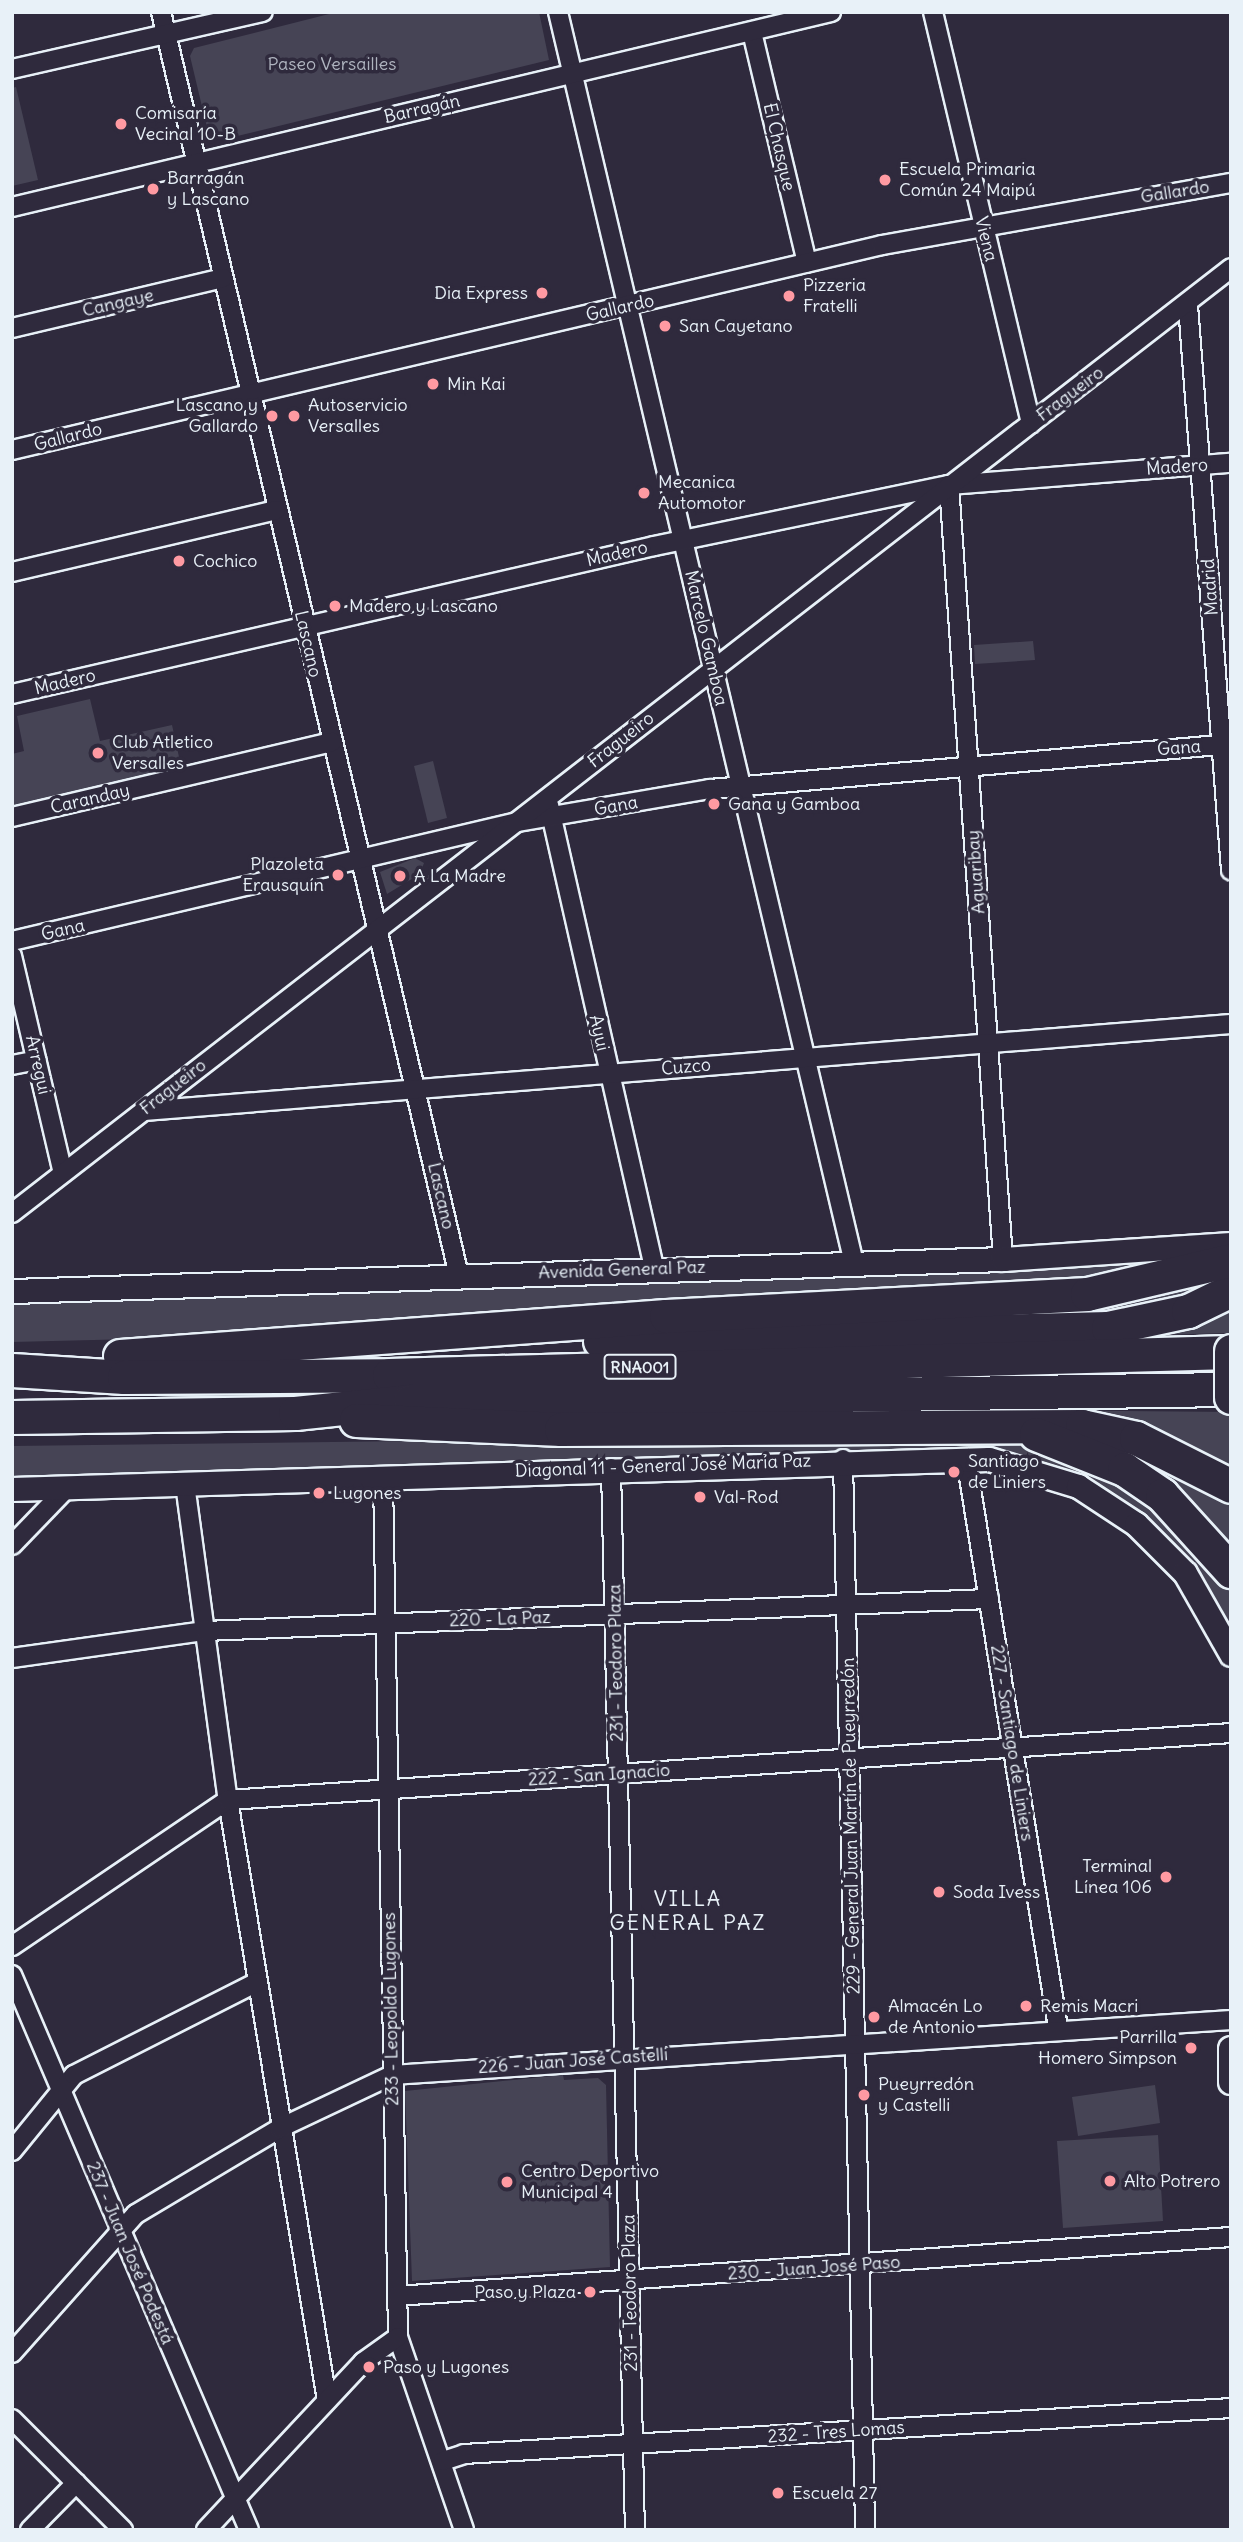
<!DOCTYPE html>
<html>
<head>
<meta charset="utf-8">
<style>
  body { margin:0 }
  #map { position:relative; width:1243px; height:2542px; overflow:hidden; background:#2f2a3d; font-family:Delius,sans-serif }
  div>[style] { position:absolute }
  .green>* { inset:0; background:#464455 }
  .roads { filter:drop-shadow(2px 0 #e8f1f8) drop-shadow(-2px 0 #e8f1f8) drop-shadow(0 2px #e8f1f8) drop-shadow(0 -2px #e8f1f8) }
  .minor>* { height:18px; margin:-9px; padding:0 9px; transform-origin:9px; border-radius:9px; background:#2f2a3d }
  .tertiary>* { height:23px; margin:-11.5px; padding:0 11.5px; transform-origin:11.5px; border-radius:11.5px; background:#2f2a3d }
  .secondary>* { height:24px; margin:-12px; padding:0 12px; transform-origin:12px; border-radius:12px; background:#2f2a3d }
  .motorway>* { height:33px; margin:-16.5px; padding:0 16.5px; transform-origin:16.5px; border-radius:16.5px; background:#2f2a3d }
  .bridges { filter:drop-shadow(2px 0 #e8f1f8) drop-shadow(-2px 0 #e8f1f8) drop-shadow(0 2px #e8f1f8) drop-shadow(0 -2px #e8f1f8) }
  .motorway-bridge>* { height:33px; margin:-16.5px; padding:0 16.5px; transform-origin:16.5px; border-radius:16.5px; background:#2f2a3d }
  .dots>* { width:19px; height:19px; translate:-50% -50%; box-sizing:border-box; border:4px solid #2f2a3d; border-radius:50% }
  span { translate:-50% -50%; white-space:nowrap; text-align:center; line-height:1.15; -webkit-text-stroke:7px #2f2a3d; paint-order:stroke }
  .shield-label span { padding:2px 5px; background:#2f2a3d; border:2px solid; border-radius:5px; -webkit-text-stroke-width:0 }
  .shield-label { font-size:16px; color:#e8f1f8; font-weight:700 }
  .park-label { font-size:18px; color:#afb4bf }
  .street-label { font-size:18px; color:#e8f1f8 }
  .poi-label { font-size:18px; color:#e8f1f8 }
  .left { translate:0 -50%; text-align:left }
  .right { translate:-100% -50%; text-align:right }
  .quarter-label { font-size:21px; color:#e8f1f8; letter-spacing:2px }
  .frame { position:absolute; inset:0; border:14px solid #e8f1f8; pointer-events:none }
</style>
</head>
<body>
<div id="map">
  <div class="green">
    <div style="clip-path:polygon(337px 12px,539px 12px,549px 60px,225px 139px,209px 136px,190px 56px,194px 48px)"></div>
    <div style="clip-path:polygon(16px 87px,38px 180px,12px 186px,12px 88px)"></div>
    <div style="clip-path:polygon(1033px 641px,1035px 660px,975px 664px,974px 645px)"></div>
    <div style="clip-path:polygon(90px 699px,100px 741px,172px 725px,181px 766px,12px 806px,12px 754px,24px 751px,17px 716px)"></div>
    <div style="clip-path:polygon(433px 761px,447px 818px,428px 823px,414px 766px)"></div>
    <div style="clip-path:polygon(415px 858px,424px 863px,420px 874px,387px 894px,380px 872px)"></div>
    <div style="clip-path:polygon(1160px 1257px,1231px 1279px,1143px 1314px,12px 1342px,12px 1300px,1010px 1269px)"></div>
    <div style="clip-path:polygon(1231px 1298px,1231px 1333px,1074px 1337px)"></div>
    <div style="clip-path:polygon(1005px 1410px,1231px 1412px,1231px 1477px,1004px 1415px)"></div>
    <div style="clip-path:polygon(964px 1434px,1045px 1444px,1147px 1493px,1231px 1584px,1231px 1642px,1216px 1612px,1082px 1478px,1003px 1452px,12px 1483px,12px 1446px)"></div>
    <div style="clip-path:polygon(1109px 1444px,1231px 1499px,1231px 1564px)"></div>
    <div style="clip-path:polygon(563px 2075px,564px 2080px,598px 2078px,606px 2085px,610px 2267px,412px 2281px,405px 2091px)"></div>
    <div style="clip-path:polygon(1155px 2085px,1160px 2123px,1078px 2136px,1072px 2097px)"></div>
    <div style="clip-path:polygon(1158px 2135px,1163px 2221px,1063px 2228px,1057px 2141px)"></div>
  </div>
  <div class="roads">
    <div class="minor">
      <div style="left:161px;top:12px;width:1299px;rotate:76.73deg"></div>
      <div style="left:558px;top:12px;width:1286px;rotate:76.69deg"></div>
      <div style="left:933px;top:12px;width:423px;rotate:76.6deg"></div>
      <div style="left:752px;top:32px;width:237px;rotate:76.6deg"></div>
      <div style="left:12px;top:69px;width:257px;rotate:-12.8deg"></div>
      <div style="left:12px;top:207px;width:842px;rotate:-13.39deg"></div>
      <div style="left:1188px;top:305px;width:567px;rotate:85.65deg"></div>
      <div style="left:12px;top:328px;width:217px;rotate:-13.3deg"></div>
      <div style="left:12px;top:450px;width:894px;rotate:-13.26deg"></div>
      <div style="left:882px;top:245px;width:354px;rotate:-10.1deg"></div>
      <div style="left:949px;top:485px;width:776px;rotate:86.01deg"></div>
      <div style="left:12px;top:572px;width:271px;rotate:-13.2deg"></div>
      <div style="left:12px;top:694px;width:659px;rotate:-12.98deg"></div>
      <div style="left:654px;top:546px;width:301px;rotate:-11.7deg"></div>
      <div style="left:949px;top:485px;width:283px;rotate:-4.5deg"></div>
      <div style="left:549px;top:805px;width:476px;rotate:77.2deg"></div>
      <div style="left:12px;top:817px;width:329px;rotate:-13.2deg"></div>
      <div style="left:12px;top:941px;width:519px;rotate:-13.26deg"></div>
      <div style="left:517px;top:822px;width:196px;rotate:-9.7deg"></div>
      <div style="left:710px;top:789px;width:523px;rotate:-4.94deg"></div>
      <div style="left:12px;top:956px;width:223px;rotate:76.8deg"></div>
      <div style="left:12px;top:1065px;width:25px;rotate:-11deg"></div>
      <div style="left:144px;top:1111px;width:1090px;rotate:-4.58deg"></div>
      <div style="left:12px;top:1213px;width:1542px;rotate:-37.78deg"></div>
      <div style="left:966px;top:1458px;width:577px;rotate:80.83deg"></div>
      <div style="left:843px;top:1459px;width:1071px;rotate:88.82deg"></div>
      <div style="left:611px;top:1468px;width:1062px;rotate:88.71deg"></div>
      <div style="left:383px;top:1477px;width:860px;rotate:89deg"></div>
      <div style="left:398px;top:2337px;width:204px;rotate:71.1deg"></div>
      <div style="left:185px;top:1484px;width:319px;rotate:82.3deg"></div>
      <div style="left:228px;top:1800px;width:608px;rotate:80.63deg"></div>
      <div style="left:12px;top:1545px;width:81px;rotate:-46deg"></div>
      <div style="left:12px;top:1658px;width:195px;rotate:-8deg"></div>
      <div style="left:205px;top:1631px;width:785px;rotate:-2.34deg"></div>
      <div style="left:12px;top:1946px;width:261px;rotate:-34.1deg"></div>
      <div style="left:228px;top:1800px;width:1005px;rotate:-3.82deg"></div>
      <div style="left:12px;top:1975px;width:603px;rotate:66.88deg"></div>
      <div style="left:12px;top:2151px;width:98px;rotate:-50.8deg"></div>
      <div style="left:74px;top:2075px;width:205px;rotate:-26.9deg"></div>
      <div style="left:397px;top:2296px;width:836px;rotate:-4.05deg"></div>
      <div style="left:12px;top:2353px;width:186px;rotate:-48.3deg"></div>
      <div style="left:136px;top:2214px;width:168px;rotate:-30.8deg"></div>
      <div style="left:280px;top:2128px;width:124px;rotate:-25.3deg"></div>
      <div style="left:392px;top:2075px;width:841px;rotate:-3.75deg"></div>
      <div style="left:12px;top:2419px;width:157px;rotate:45deg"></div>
      <div style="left:443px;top:2461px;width:22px;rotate:-18deg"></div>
      <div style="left:464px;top:2454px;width:768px;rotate:-3.43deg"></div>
      <div style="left:30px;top:2530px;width:66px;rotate:-45.6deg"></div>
      <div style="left:206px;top:2530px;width:230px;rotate:-46.9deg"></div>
      <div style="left:363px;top:2362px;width:43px;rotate:-35.5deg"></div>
    </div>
    <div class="tertiary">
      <div style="left:12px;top:1291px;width:992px;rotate:-1.85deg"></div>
      <div style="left:1003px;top:1259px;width:228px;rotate:-3.8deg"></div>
      <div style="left:12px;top:1489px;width:977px;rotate:-1.76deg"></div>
      <div style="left:989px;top:1459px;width:93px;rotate:16.9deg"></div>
      <div style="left:1078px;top:1486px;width:69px;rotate:33.2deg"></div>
      <div style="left:1136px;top:1524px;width:69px;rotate:45deg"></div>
      <div style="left:1185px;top:1573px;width:93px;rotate:60.4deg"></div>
    </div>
    <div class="secondary">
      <div style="left:1231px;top:2049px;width:33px;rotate:90deg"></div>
    </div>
    <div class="motorway">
      <div style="left:600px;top:1341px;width:508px;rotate:-1.47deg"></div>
      <div style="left:1108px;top:1328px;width:82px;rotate:-12deg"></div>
      <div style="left:1188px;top:1311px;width:48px;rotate:-26deg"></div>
      <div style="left:120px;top:1356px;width:547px;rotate:-4.19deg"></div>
      <div style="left:666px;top:1316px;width:422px;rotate:-3deg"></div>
      <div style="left:1087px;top:1294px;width:148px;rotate:-13.3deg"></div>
      <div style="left:12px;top:1370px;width:112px;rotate:3.6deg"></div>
      <div style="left:124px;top:1377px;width:265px;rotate:-0.4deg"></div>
      <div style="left:389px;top:1375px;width:842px;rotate:-1.56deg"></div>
      <div style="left:12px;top:1417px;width:283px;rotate:-0.8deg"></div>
      <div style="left:295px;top:1413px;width:116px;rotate:-6deg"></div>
      <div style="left:410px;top:1401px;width:821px;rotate:-0.84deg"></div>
      <div style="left:356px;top:1420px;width:205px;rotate:2.5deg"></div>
      <div style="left:561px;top:1429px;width:521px;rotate:-0.33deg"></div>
      <div style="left:1082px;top:1426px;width:55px;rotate:12.5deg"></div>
      <div style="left:1136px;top:1438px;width:106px;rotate:26.8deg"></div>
      <div style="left:1036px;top:1434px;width:95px;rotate:21.7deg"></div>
      <div style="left:1124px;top:1469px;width:46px;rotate:34.4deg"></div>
      <div style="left:1162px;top:1495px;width:103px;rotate:47.8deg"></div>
    </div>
  </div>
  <div class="bridges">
    <div class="motorway-bridge">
      <div style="left:1231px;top:1351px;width:46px;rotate:90deg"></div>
    </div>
  </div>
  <div class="dots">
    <div style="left:121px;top:124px;background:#ff9aa2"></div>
    <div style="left:885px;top:180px;background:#ff9aa2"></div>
    <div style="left:153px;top:189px;background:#ff9aa2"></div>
    <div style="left:542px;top:293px;background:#ff9aa2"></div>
    <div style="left:789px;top:296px;background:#ff9aa2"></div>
    <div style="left:665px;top:326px;background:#ff9aa2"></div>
    <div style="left:433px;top:384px;background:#ff9aa2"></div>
    <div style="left:272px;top:416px;background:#ff9aa2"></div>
    <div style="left:294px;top:416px;background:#ff9aa2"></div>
    <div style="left:644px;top:493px;background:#ff9aa2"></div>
    <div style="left:179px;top:561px;background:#ff9aa2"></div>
    <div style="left:335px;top:606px;background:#ff9aa2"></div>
    <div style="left:98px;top:753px;background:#ff9aa2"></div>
    <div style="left:714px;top:804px;background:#ff9aa2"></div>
    <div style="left:338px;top:875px;background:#ff9aa2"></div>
    <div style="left:400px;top:876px;background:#ff9aa2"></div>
    <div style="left:954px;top:1472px;background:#ff9aa2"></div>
    <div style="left:319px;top:1493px;background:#ff9aa2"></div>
    <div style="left:700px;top:1497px;background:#ff9aa2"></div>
    <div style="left:1166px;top:1877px;background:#ff9aa2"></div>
    <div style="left:939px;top:1892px;background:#ff9aa2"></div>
    <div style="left:1026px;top:2006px;background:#ff9aa2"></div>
    <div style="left:874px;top:2017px;background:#ff9aa2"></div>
    <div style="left:1191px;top:2048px;background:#ff9aa2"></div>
    <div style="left:864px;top:2095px;background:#ff9aa2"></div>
    <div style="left:1110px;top:2181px;background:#ff9aa2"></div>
    <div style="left:507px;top:2182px;background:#ff9aa2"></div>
    <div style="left:590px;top:2292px;background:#ff9aa2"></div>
    <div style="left:369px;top:2367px;background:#ff9aa2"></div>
    <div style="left:778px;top:2493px;background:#ff9aa2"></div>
  </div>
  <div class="shield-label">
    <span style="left:640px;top:1367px">RNA001</span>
  </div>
  <div class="park-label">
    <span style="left:332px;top:64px">Paseo Versailles</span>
  </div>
  <div class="street-label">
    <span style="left:422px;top:109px;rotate:-13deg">Barragán</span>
    <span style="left:779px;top:147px;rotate:77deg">El Chasque</span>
    <span style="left:1175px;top:192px;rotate:-9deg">Gallardo</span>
    <span style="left:986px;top:239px;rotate:76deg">Viena</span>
    <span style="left:118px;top:303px;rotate:-13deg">Cangaye</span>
    <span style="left:620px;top:308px;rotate:-13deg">Gallardo</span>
    <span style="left:1070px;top:394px;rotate:-37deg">Fragueiro</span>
    <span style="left:68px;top:437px;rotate:-14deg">Gallardo</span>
    <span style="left:1177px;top:467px;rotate:-4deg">Madero</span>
    <span style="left:617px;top:554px;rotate:-13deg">Madero</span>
    <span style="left:1210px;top:587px;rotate:-94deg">Madrid</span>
    <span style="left:706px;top:638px;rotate:77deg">Marcelo Gamboa</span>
    <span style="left:308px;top:644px;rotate:77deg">Lascano</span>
    <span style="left:65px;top:682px;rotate:-13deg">Madero</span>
    <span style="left:621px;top:740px;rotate:-38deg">Fragueiro</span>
    <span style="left:1179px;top:748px;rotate:-4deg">Gana</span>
    <span style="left:90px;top:799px;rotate:-13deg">Caranday</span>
    <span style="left:616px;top:806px;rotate:-10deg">Gana</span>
    <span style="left:976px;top:872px;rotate:-94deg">Aguaribay</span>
    <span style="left:63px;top:930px;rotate:-13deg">Gana</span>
    <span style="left:599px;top:1033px;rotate:77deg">Ayui</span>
    <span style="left:38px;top:1065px;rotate:77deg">Arregui</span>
    <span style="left:686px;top:1067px;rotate:-5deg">Cuzco</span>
    <span style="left:173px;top:1087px;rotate:-38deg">Fragueiro</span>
    <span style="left:441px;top:1196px;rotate:77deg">Lascano</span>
    <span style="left:622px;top:1270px;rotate:-2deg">Avenida General Paz</span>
    <span style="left:663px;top:1466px;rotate:-2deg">Diagonal 11 - General José María Paz</span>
    <span style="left:500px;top:1619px;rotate:-2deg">220 - La Paz</span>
    <span style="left:616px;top:1663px;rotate:-91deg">231 - Teodoro Plaza</span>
    <span style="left:1012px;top:1743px;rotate:81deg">227 - Santiago de Liniers</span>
    <span style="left:599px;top:1775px;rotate:-4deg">222 - San Ignacio</span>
    <span style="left:851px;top:1826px;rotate:-91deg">229 - General Juan Martín de Pueyrredón</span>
    <span style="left:391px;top:2009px;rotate:-91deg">233 - Leopoldo Lugones</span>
    <span style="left:573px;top:2061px;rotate:-4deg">226 - Juan José Castelli</span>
    <span style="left:130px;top:2253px;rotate:67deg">237 - Juan José Podestá</span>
    <span style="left:814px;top:2268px;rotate:-4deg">230 - Juan José Paso</span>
    <span style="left:630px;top:2293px;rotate:-91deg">231 - Teodoro Plaza</span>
    <span style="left:836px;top:2432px;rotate:-4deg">232 - Tres Lomas</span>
  </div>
  <div class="poi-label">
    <span class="left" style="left:135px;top:124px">Comisaría<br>Vecinal 10-B</span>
    <span class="left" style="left:899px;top:180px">Escuela Primaria<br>Común 24 Maipú</span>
    <span class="left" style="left:167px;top:189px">Barragán<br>y Lascano</span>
    <span class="left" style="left:803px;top:296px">Pizzeria<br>Fratelli</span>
    <span class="right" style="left:528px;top:293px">Dia Express</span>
    <span class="left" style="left:679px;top:326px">San Cayetano</span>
    <span class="left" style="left:447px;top:384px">Min Kai</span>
    <span class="right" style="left:258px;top:416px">Lascano y<br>Gallardo</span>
    <span class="left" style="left:308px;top:416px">Autoservicio<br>Versalles</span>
    <span class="left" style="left:658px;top:493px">Mecanica<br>Automotor</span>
    <span class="left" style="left:193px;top:561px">Cochico</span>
    <span class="left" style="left:349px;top:606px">Madero y Lascano</span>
    <span class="left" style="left:112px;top:753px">Club Atletico<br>Versalles</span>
    <span class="left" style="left:728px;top:804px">Gana y Gamboa</span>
    <span class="right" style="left:324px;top:875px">Plazoleta<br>Erausquín</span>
    <span class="left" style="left:414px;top:876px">A La Madre</span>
    <span class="left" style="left:968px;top:1472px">Santiago<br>de Liniers</span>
    <span class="left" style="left:333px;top:1493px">Lugones</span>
    <span class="left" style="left:714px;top:1497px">Val-Rod</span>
    <span class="right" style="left:1152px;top:1877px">Terminal<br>Línea 106</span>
    <span class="left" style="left:953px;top:1892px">Soda Ivess</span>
    <span class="left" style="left:1040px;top:2006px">Remis Macri</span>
    <span class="left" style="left:888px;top:2017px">Almacén Lo<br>de Antonio</span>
    <span class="right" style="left:1177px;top:2048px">Parrilla<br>Homero Simpson</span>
    <span class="left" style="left:878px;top:2095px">Pueyrredón<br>y Castelli</span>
    <span class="left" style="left:521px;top:2182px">Centro Deportivo<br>Municipal 4</span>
    <span class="left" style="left:1124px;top:2181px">Alto Potrero</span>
    <span class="right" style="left:576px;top:2292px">Paso y Plaza</span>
    <span class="left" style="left:383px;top:2367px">Paso y Lugones</span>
    <span class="left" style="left:792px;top:2493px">Escuela 27</span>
  </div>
  <div class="quarter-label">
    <span style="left:688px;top:1911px">VILLA<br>GENERAL PAZ</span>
  </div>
  <div class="frame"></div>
</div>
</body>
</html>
